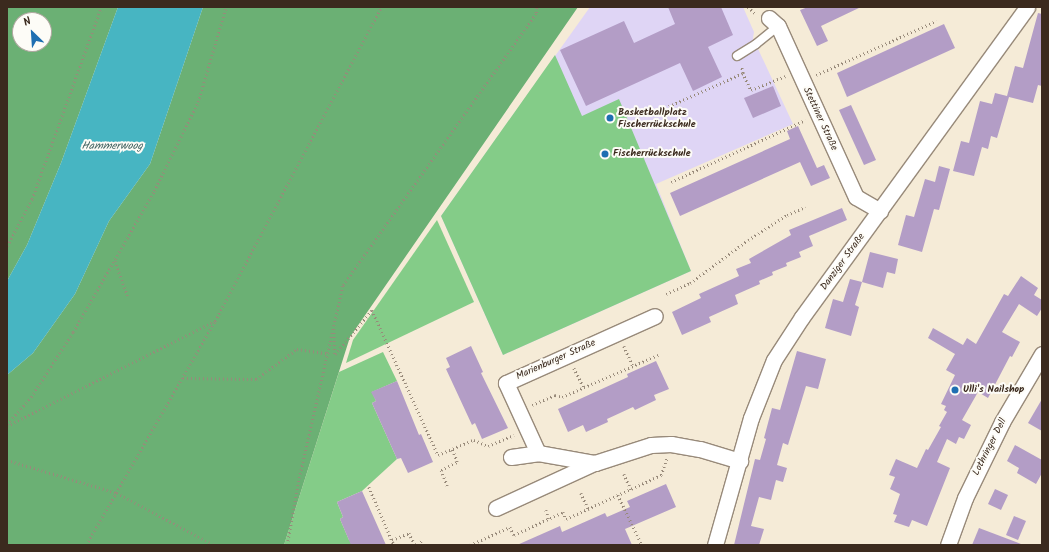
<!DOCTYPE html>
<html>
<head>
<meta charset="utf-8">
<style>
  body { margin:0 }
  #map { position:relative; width:1049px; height:552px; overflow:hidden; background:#f5ebd7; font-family:Kalam,sans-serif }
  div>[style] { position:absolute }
  .built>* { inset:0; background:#dfd5f5 }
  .green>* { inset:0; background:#84cc88 }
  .forest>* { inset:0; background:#6bb074 }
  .water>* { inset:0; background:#47b5c2 }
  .building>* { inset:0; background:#b39dc6 }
  .path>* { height:2.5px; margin-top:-1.25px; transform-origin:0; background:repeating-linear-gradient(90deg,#988a7a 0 1px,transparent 0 4px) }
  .roads { filter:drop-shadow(1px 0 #988a7a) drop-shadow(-1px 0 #988a7a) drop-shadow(0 1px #988a7a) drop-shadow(0 -1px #988a7a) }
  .service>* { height:8px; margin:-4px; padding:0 4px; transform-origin:4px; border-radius:4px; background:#fff }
  .minor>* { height:15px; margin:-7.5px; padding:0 7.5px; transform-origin:7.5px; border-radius:7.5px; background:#fff }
  .dots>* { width:11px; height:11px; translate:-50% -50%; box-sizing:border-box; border:2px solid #fdfcf7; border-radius:50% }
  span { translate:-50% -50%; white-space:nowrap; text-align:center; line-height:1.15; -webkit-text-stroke:4px #fdfcf7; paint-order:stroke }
  .poi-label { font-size:10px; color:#3b2a1e; font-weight:700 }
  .left { translate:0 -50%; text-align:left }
  .street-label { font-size:10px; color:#3b2a1e }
  .water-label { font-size:11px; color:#406260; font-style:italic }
  .frame { position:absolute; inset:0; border:8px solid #3b2a1e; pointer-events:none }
  .north { position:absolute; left:12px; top:12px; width:40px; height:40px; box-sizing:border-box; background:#fdfcf7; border:1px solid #afa8a0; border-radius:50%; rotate:335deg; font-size:11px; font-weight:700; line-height:16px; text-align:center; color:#3b2a1e }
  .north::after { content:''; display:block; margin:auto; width:14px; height:18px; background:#1f6fb2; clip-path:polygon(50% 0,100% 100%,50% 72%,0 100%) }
</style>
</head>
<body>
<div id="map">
  <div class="built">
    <div style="clip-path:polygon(590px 7px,743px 7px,754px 32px,753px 38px,793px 124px,656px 184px,691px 271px,503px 355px,441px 216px)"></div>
  </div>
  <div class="green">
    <div style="clip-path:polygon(555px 55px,582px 116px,619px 99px,691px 271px,503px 355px,441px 216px)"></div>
    <div style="clip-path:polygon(437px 220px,474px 302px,346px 363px,353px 340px)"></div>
    <div style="clip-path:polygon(383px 352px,397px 381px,372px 392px,376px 401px,372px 403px,397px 459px,362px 491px,337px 502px,343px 517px,340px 519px,349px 540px,356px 545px,284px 545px,339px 372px)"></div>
  </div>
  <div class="forest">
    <div style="clip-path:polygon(evenodd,7px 7px,118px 7px,61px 163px,27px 245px,7px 281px,7px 7px,20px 20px,44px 20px,44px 44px,20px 44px,20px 20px)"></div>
    <div style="clip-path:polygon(203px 7px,578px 7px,350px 337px,284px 545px,7px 545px,7px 375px,33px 353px,75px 294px,109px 221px,150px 164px)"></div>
  </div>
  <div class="water">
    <div style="clip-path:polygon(118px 7px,203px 7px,150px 164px,109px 221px,75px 294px,33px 353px,7px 375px,7px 281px,27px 245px,61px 163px)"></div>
  </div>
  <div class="building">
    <div style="clip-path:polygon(668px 7px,721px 7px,733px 35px,708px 47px,722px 77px,693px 91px,680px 63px,586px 106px,560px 50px,624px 21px,634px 43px,675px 24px)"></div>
    <div style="clip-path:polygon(808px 7px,861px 7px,821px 26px,828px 41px,817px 46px,800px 10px)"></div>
    <div style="clip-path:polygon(1038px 13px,1042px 14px,1042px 86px,1038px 85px,1033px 103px,1009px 97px,997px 138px,991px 136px,988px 149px,982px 147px,974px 176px,953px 171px,961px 141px,969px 143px,980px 101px,992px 104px,995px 93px,1007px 96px,1015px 66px,1023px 68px)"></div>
    <div style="clip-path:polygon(944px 24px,955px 48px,847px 97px,837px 73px)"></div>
    <div style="clip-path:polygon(773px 86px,781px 106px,753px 118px,744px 98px)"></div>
    <div style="clip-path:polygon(851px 105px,876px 160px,864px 165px,839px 110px)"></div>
    <div style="clip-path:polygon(798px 126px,817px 168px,824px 165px,830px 178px,811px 186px,800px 162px,680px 216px,670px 193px,790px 139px,787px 131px)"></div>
    <div style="clip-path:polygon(939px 166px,950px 169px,939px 210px,934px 209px,922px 252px,898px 245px,906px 215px,914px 217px,925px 179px,935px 182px)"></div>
    <div style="clip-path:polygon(842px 208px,847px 220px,809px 236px,813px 246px,799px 252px,801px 257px,786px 263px,787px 266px,772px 272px,773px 275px,759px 281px,760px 284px,735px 295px,738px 304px,709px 317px,711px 322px,682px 335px,672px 312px,701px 298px,699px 294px,739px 276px,736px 269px,751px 263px,749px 259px,791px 235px,789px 230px)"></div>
    <div style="clip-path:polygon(870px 252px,898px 259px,895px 274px,887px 272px,883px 288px,862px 282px)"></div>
    <div style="clip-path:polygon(1021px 276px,1038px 288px,1034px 295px,1042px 300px,1042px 308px,1037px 316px,1019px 304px,1002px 332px,1020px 342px,1012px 357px,1010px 356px,988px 398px,978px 392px,962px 420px,971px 425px,964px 439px,959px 437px,956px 444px,947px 439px,937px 462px,950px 468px,927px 526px,912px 520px,909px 527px,894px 522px,897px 515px,893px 514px,900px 494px,890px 489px,895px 477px,889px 475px,896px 459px,917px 468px,926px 449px,928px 450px,941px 427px,939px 426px,947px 412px,944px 410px,946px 406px,941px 404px,955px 375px,946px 370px,955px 354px,928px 338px,933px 328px,963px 345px,967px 338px,976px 344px,1004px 294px,1008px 296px)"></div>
    <div style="clip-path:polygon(850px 279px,862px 282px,855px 305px,859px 307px,851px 336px,825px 328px,833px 299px,843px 302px)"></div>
    <div style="clip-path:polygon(471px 346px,483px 372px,481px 373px,508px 428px,482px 439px,475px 423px,472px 425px,446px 369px,450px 367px,446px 358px)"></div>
    <div style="clip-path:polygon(797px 351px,826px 359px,818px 389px,806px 386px,788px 445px,783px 443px,777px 465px,787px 468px,783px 482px,776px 480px,771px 500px,759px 497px,751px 526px,764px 529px,759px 545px,734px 545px,755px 459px,760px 460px,766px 439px,764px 438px,772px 408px,780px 410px)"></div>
    <div style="clip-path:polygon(656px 361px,669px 389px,654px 395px,656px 400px,635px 410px,633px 407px,607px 419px,608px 422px,586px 432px,583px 425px,568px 432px,558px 409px,628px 377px,627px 374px)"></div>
    <div style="clip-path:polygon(397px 381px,419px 435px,421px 434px,433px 462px,408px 473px,401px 458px,397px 459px,372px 403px,376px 401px,371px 392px)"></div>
    <div style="clip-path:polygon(1042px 399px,1042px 431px,1028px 423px)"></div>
    <div style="clip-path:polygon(1015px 445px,1042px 460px,1042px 473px,1036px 484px,1017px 473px,1019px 468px,1007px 461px)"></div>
    <div style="clip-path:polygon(666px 484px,676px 507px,625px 529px,632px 545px,517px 545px,560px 526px,562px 532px,605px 513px,607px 517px,630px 507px,627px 501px)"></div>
    <div style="clip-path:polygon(995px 489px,1008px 495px,1001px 510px,988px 504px)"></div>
    <div style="clip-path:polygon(362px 491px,386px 545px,351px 545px,340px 519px,343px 517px,337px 502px)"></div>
    <div style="clip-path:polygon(1014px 516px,1026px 521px,1018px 540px,1006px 535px)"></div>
    <div style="clip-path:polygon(979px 528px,1021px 544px,1020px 545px,972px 545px)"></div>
  </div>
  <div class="path">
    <div style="left:748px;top:7px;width:9px;rotate:41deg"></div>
    <div style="left:743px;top:73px;width:19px;rotate:65deg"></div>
    <div style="left:751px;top:90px;width:37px;rotate:-22deg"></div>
    <div style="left:816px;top:75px;width:132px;rotate:-24.2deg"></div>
    <div style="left:627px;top:115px;width:27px;rotate:-4deg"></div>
    <div style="left:654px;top:113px;width:98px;rotate:-24.2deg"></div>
    <div style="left:743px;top:73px;width:7px;rotate:-106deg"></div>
    <div style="left:671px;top:182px;width:148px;rotate:-24.8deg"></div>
    <div style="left:7px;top:246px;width:53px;rotate:-62deg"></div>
    <div style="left:32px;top:199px;width:204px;rotate:-70.2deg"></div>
    <div style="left:115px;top:261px;width:37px;rotate:70deg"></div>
    <div style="left:666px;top:294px;width:26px;rotate:-25deg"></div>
    <div style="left:690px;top:283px;width:72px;rotate:-36.6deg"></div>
    <div style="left:748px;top:240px;width:46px;rotate:-32.7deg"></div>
    <div style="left:787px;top:215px;width:20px;rotate:-24deg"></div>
    <div style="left:334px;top:329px;width:25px;rotate:88deg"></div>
    <div style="left:335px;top:354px;width:57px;rotate:-49.9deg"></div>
    <div style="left:372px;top:310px;width:159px;rotate:65.5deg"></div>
    <div style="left:438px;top:455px;width:39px;rotate:-23deg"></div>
    <div style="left:474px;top:440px;width:15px;rotate:23deg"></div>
    <div style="left:488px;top:446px;width:28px;rotate:-23deg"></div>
    <div style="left:624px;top:346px;width:22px;rotate:66deg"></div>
    <div style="left:574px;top:368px;width:22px;rotate:63deg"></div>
    <div style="left:183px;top:378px;width:73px;rotate:0.8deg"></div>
    <div style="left:256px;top:379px;width:51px;rotate:-36.2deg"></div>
    <div style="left:297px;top:349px;width:30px;rotate:8deg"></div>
    <div style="left:532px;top:405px;width:25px;rotate:-23deg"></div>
    <div style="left:555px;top:395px;width:7px;rotate:16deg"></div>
    <div style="left:562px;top:397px;width:105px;rotate:-23.6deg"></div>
    <div style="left:7px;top:424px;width:36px;rotate:-48deg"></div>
    <div style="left:31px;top:397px;width:77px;rotate:-57.1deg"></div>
    <div style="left:73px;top:332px;width:163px;rotate:-60.1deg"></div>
    <div style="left:154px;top:191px;width:99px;rotate:-63.7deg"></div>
    <div style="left:198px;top:102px;width:99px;rotate:-73.6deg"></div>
    <div style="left:7px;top:426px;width:233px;rotate:-26.8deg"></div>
    <div style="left:7px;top:460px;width:115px;rotate:16.7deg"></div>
    <div style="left:117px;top:493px;width:110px;rotate:28.2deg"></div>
    <div style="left:624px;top:474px;width:17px;rotate:65deg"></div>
    <div style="left:447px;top:486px;width:17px;rotate:-111deg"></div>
    <div style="left:441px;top:470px;width:18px;rotate:-27deg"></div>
    <div style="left:457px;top:462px;width:14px;rotate:-111deg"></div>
    <div style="left:369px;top:487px;width:63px;rotate:66.7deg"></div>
    <div style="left:581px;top:493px;width:17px;rotate:65deg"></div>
    <div style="left:618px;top:495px;width:55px;rotate:64.4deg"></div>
    <div style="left:546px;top:510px;width:9px;rotate:72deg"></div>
    <div style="left:392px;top:540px;width:18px;rotate:-22deg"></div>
    <div style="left:409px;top:533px;width:13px;rotate:63deg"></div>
    <div style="left:86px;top:545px;width:258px;rotate:-60.1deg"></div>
    <div style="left:215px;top:321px;width:355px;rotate:-62.1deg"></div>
    <div style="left:287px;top:545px;width:68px;rotate:-79.8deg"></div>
    <div style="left:299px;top:478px;width:198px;rotate:-77.2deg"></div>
    <div style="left:343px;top:285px;width:334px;rotate:-54.6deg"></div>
    <div style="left:536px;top:13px;width:6px;rotate:-81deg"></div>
    <div style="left:418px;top:545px;width:5px;rotate:-53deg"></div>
    <div style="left:470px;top:545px;width:44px;rotate:-24.2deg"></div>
    <div style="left:510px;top:527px;width:9px;rotate:63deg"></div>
    <div style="left:514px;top:535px;width:54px;rotate:-25.1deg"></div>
    <div style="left:563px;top:512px;width:8px;rotate:67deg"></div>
    <div style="left:566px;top:519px;width:105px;rotate:-24.9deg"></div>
    <div style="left:661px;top:475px;width:18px;rotate:-71deg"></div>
  </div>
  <div class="roads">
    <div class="service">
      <div style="left:737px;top:56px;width:22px;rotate:-32deg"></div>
      <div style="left:756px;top:44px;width:28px;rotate:-39deg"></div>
    </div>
    <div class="minor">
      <div style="left:769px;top:18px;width:12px;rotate:42deg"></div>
      <div style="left:778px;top:26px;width:188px;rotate:65.5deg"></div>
      <div style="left:856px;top:197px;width:28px;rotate:30deg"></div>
      <div style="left:538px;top:453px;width:77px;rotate:-114.6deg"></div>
      <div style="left:506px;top:383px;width:163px;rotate:-24.2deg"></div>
      <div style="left:511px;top:457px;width:27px;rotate:-8deg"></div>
      <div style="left:538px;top:453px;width:58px;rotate:10deg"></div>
      <div style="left:595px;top:463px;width:59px;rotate:-17.8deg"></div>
      <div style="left:651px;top:445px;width:20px;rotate:-3deg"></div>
      <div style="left:671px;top:444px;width:29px;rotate:10deg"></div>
      <div style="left:700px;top:449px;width:42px;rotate:16.7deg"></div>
      <div style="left:496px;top:508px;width:108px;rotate:-24.7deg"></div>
      <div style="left:715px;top:545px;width:132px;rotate:-74.2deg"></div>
      <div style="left:751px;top:418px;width:62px;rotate:-68.4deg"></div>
      <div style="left:774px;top:360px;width:51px;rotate:-56.9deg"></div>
      <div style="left:802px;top:317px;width:383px;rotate:-54deg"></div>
      <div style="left:948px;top:545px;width:50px;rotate:-70.1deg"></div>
      <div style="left:965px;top:498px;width:85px;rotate:-64deg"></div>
      <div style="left:1002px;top:422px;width:79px;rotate:-59.5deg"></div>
    </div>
  </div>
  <div class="dots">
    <div style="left:610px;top:118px;background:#1f6fb2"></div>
    <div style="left:605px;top:154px;background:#1f6fb2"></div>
    <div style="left:955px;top:390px;background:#1f6fb2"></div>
  </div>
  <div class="poi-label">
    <span class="left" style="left:618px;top:118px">Basketballplatz<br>Fischerrückschule</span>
    <span class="left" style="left:613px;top:154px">Fischerrückschule</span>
    <span class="left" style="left:963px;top:390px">Ulli's Nailshop</span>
  </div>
  <div class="street-label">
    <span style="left:820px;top:119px;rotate:65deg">Stettiner Straße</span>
    <span style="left:843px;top:262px;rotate:-54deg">Danziger Straße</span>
    <span style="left:556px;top:360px;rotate:-24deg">Marienburger Straße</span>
    <span style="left:990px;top:447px;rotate:-63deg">Lothringer Dell</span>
  </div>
  <div class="water-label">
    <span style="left:112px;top:146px">Hammerwoog</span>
  </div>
  <div class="frame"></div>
  <div class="north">N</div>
</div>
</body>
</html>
